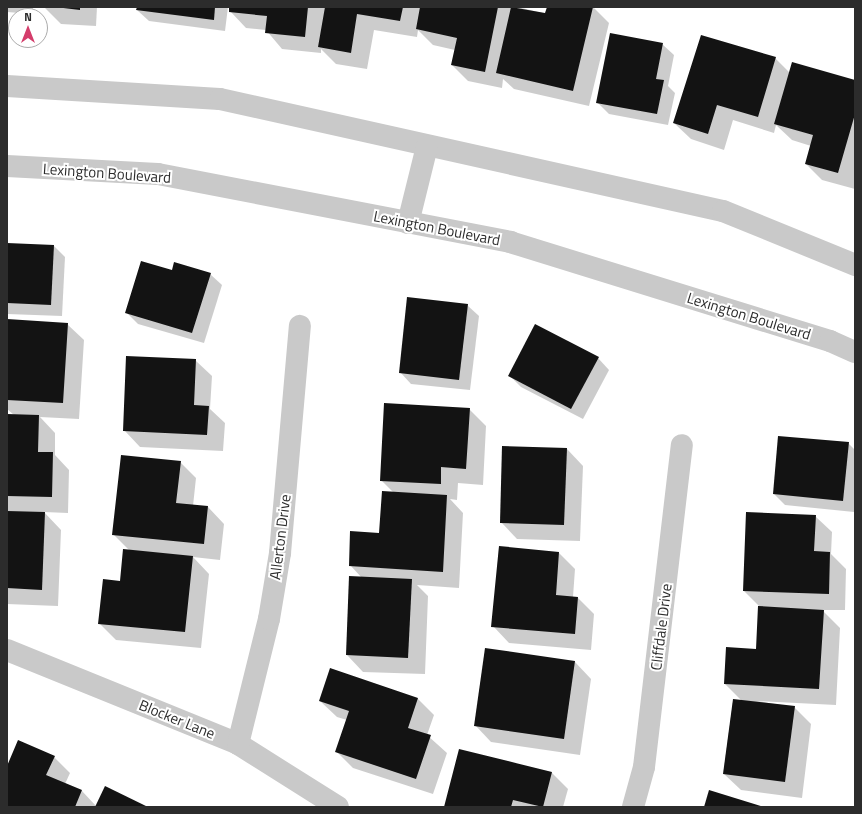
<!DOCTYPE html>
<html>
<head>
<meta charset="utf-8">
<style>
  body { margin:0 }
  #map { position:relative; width:862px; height:814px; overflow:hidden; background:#fff; font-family:"Titillium Web",sans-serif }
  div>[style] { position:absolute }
  .shadow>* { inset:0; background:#0003 }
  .building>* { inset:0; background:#131313 }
  .minor>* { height:22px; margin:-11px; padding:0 11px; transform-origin:11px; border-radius:11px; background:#c9c9c9 }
  .tertiary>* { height:22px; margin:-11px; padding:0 11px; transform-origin:11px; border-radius:11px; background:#c9c9c9 }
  span { translate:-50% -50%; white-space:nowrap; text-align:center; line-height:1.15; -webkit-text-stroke:4px #fff; paint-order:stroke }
  .street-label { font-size:15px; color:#2c2c2c }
  .frame { position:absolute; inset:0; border:8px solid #2c2c2c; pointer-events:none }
  .north { position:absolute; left:8px; top:8px; width:40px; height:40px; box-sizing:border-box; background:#fff; border:1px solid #ababab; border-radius:50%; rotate:0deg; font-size:11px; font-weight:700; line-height:16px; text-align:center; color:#2c2c2c }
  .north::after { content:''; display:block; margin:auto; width:14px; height:18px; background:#d43d6b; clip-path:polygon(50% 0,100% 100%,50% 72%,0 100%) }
</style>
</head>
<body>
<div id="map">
  <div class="shadow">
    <div style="clip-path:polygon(7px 7px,33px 7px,33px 14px,7px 12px)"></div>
    <div style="clip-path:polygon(44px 7px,97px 7px,96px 26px,61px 24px)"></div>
    <div style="clip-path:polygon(138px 7px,228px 7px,225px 31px,149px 21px,137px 10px)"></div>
    <div style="clip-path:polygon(230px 7px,518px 7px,546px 14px,548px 7px,593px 7px,609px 23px,589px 106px,514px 89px,503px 79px,502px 88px,468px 81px,452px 65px,455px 50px,433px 45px,418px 30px,417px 37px,374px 30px,367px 69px,336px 64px,321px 49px,321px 53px,282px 49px,266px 30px,246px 28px,230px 11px)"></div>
    <div style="clip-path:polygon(662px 44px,674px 55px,668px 86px,675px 93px,668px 125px,609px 114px,597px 102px)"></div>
    <div style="clip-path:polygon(775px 58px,790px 73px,855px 81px,855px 189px,822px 180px,806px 164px,811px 146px,792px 140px,776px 125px,774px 133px,733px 120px,724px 150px,691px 139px,674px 123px)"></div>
    <div style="clip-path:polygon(7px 244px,54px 246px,65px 257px,62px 316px,7px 314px)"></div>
    <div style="clip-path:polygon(173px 271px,210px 274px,222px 285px,204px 343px,138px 324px,126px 312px)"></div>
    <div style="clip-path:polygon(467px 305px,479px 316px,470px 390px,411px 384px,400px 372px)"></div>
    <div style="clip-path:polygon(7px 320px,67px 324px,84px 340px,79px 419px,40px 417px,55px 433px,55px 455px,69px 470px,68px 513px,44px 512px,61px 530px,58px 606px,7px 604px,7px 415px,14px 415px,7px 409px)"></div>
    <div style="clip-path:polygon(598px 358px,609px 370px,583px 419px,521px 387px,510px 376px)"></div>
    <div style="clip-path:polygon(195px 360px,212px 376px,210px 409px,225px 423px,223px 451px,140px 447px,124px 430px)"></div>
    <div style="clip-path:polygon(469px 409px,486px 426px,483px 485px,458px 483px,457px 500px,450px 499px,463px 513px,459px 588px,417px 585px,428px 596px,425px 674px,363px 672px,347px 655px,350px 577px,362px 578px,350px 565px,380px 534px,394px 493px,381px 480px)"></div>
    <div style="clip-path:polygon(848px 443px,855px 450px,854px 512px,785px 505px,774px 494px)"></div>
    <div style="clip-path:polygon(567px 449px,583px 466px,580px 541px,517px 539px,501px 522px)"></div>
    <div style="clip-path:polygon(180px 462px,196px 478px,193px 506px,208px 507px,224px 524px,220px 560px,193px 557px,209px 574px,201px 648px,116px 640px,99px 623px,121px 582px,129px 550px,113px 534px)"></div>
    <div style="clip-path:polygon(815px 516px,832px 532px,831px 554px,846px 569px,845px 610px,822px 610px,840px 628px,836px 705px,756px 701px,794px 707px,811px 724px,802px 798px,741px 790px,724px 774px,742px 701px,725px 684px,757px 650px,761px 608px,744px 591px)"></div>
    <div style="clip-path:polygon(499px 547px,559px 553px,575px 569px,573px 597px,578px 598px,594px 614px,591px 650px,509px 643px,493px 626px)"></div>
    <div style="clip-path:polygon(486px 649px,575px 662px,591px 679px,580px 755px,491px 742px,475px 725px)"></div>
    <div style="clip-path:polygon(331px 670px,418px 699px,434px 715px,427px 735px,447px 753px,433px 794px,353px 768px,336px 751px,347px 720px,337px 717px,320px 701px)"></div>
    <div style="clip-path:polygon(54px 757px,70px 773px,65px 784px,82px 791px,96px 806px,146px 807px,7px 807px,7px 765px)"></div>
    <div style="clip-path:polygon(551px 772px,568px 789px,563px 807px,445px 807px)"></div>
  </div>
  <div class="building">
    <div style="clip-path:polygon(55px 7px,80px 7px,80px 10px)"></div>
    <div style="clip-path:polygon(137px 7px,215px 7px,214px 20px,136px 10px)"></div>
    <div style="clip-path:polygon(229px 7px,308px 7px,305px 37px,265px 33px,267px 16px,229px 12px)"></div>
    <div style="clip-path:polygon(325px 7px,403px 7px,400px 21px,357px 14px,351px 53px,318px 47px)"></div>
    <div style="clip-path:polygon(420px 7px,498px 7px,485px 72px,451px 65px,457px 38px,416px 29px)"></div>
    <div style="clip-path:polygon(511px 7px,545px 13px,547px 7px,593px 7px,573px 91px,496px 73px)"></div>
    <div style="clip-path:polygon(610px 33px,663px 43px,656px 79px,664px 80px,657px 114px,596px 103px)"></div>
    <div style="clip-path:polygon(701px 35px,776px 57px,758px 117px,717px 105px,708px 134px,673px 123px)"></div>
    <div style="clip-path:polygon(792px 62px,855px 80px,855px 114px,838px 173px,805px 164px,813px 135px,774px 124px)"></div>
    <div style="clip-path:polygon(7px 243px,54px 245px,51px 305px,7px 303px)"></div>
    <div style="clip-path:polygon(141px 261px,172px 270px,174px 262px,211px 273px,192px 333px,125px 313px)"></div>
    <div style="clip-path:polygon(407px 297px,468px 304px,459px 380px,399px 373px)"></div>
    <div style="clip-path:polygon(7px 319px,68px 323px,63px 403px,7px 400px)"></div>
    <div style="clip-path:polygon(535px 324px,599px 357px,571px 409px,508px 376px)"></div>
    <div style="clip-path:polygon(126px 356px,196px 359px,194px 405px,209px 406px,207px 435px,123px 431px)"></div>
    <div style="clip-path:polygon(384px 403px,470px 408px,466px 469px,441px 467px,441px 484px,380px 481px)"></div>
    <div style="clip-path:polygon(7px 414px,39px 415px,38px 452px,53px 452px,52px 497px,7px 496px)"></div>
    <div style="clip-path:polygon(778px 436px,849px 442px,843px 501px,773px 494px)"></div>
    <div style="clip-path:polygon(502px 446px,567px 448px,564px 525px,500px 523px)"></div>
    <div style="clip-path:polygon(121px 455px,181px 461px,176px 503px,208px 506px,204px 544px,112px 535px)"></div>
    <div style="clip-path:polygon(382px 491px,447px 495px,443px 572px,349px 566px,350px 531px,379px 533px)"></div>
    <div style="clip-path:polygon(7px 511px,45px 512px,42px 590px,7px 588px)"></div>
    <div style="clip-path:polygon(746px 512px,816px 515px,814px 551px,830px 552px,829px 594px,743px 591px)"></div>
    <div style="clip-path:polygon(499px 546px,559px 552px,556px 595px,578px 597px,575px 634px,491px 627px)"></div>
    <div style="clip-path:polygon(123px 549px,193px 556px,185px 632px,98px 624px,103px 579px,120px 581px)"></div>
    <div style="clip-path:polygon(349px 576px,412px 579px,408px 658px,346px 655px)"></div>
    <div style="clip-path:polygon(758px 606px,824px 610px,819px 689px,724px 684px,726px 647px,756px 649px)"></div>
    <div style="clip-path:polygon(485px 648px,575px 661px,564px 739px,474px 726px)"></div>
    <div style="clip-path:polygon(330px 668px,418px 698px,408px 728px,431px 735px,416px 779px,335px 752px,349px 711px,319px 701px)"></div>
    <div style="clip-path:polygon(733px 699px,795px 706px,785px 782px,723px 774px)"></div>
    <div style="clip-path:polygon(18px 740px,55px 756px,46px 775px,82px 790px,75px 807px,7px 807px,7px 766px)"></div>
    <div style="clip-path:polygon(459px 749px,552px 772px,543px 807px,513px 800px,511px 807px,444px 807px)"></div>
    <div style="clip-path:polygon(105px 786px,148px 807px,95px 807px)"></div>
    <div style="clip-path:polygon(709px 790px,764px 807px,704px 807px)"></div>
  </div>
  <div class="minor">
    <div style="left:7px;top:650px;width:249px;rotate:22.1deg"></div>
    <div style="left:238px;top:744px;width:118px;rotate:32.2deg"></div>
    <div style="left:238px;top:744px;width:129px;rotate:-76.1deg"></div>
    <div style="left:269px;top:619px;width:67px;rotate:-80.5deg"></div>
    <div style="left:280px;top:553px;width:228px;rotate:-85deg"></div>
    <div style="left:633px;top:807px;width:41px;rotate:-74.6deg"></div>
    <div style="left:644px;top:767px;width:324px;rotate:-83.3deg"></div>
  </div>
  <div class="tertiary">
    <div style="left:7px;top:86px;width:213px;rotate:3.5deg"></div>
    <div style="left:220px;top:99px;width:515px;rotate:12.55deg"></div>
    <div style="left:723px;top:211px;width:143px;rotate:22.2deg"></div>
    <div style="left:7px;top:166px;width:151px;rotate:3deg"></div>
    <div style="left:158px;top:174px;width:359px;rotate:10.9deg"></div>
    <div style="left:510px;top:242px;width:335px;rotate:17.2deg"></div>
    <div style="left:830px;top:341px;width:27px;rotate:24deg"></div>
    <div style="left:408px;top:223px;width:79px;rotate:-76.1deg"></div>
  </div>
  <div class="street-label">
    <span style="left:107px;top:173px;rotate:4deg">Lexington Boulevard</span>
    <span style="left:437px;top:228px;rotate:11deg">Lexington Boulevard</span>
    <span style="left:749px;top:316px;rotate:17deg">Lexington Boulevard</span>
    <span style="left:280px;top:537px;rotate:-83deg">Allerton Drive</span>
    <span style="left:661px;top:627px;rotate:-83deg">Cliffdale Drive</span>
    <span style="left:177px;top:719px;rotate:22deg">Blocker Lane</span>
  </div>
  <div class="frame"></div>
  <div class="north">N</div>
</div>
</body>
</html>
